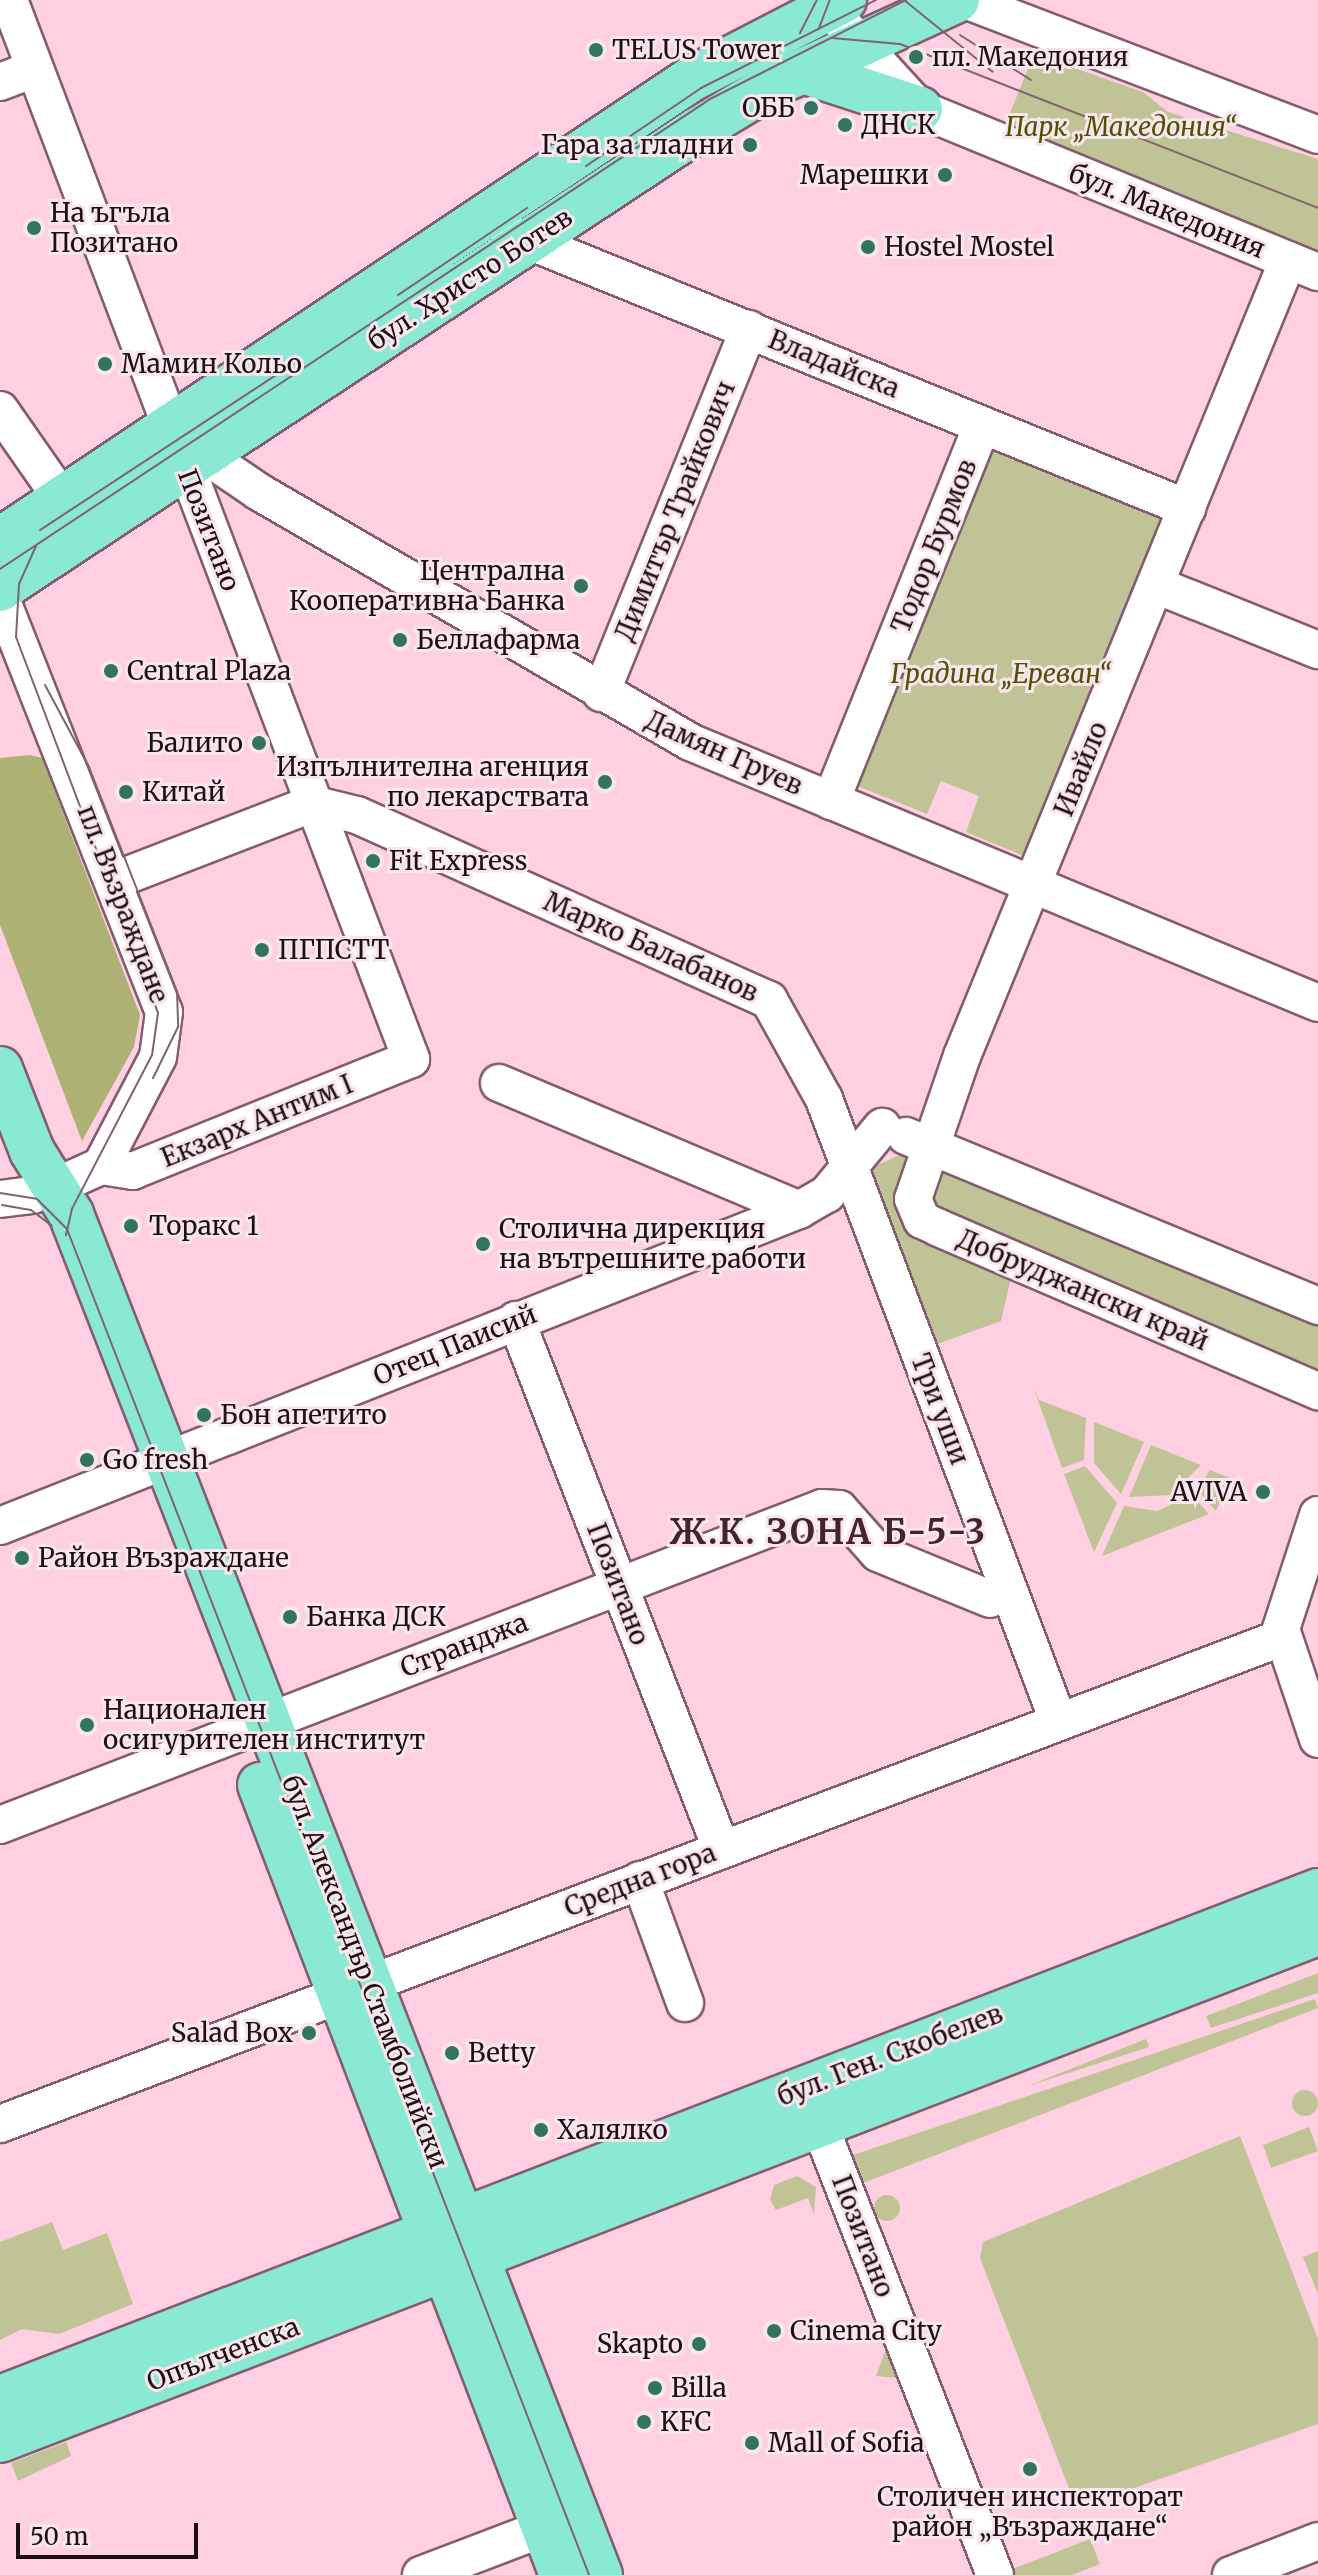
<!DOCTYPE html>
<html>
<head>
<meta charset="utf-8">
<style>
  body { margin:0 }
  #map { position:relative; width:1318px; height:2575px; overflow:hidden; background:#fed0e2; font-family:Merriweather,serif }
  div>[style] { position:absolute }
  .green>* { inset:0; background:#bfc396 }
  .round { border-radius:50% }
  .forest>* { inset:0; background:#adb274 }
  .roads { filter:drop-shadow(2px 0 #845c6d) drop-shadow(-2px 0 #845c6d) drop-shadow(0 2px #845c6d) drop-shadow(0 -2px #845c6d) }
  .minor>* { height:36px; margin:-18px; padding:0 18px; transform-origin:18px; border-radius:18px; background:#fff }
  .major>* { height:44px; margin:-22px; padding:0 22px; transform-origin:22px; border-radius:22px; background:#8ae9d2 }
  .tram>* { height:2px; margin:-1px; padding:0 1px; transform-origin:1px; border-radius:1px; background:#7f636e }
  .dots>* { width:22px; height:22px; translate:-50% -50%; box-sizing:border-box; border:4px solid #f9e6ed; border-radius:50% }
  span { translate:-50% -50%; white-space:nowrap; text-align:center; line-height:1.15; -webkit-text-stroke:6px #f9e6ed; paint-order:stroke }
  .poi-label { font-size:26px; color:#1e0f15 }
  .left { translate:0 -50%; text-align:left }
  .right { translate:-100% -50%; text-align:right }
  .park-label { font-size:26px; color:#4f5205; font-style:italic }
  .street-label { font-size:26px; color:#1e0f15 }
  .district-label { font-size:34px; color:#452232; font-weight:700; letter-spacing:2px }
  .scale { position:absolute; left:16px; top:2523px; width:182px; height:36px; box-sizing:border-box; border:4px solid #1e0f15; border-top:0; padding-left:10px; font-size:24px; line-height:28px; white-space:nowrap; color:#1e0f15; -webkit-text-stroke:6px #f9e6ed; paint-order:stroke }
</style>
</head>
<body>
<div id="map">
  <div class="green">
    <div style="clip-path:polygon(1034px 54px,1143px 92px,1168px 112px,1318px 159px,1318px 254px,1006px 123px)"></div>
    <div style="clip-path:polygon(982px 425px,1187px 508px,1041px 863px,966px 832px,979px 796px,941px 781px,927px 814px,840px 779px)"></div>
    <div style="clip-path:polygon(902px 1154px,917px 1160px,903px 1221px,909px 1232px,1002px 1272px,1010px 1282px,1001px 1321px,921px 1350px,855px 1175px)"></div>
    <div style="clip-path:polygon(947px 1164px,1318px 1321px,1318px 1371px,929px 1210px)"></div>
    <div style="clip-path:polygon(1033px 1386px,1039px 1400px,1086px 1418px,1084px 1460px,1062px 1468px)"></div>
    <div style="clip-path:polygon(1094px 1422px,1144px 1442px,1121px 1494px,1094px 1463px)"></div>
    <div style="clip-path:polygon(1151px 1445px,1201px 1465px,1171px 1495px,1129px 1497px)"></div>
    <div style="clip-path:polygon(1085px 1466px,1117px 1503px,1094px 1552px,1064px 1474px)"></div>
    <div style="clip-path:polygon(1210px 1470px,1230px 1478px,1216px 1511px,1197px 1490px)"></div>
    <div style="clip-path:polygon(1192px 1495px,1209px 1514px,1102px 1556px,1124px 1506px,1157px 1511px)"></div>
    <div style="clip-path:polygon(1318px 1973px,1318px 1993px,1211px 2028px,1206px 2016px)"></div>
    <div style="clip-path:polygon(1315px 1999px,1318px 2008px,863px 2183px,853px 2155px)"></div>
    <div style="clip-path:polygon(1146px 2039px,1149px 2047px,1025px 2087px)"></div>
    <div class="round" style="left:1292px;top:2090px;width:26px;height:26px"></div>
    <div style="clip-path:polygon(1309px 2127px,1318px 2151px,1271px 2168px,1263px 2145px)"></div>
    <div style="clip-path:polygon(1240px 2136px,1318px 2339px,1318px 2424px,1082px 2506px,1071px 2494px,980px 2258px,983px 2242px)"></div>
    <div style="clip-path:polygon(797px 2176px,816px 2187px,814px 2215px,808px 2198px,776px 2210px,770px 2200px,774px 2185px)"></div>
    <div class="round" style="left:874px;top:2195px;width:26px;height:26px"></div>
    <div style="clip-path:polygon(52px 2222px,63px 2250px,107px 2233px,133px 2304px,59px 2334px,22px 2329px,0 2340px,0 2242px)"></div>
    <div style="clip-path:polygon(1318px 2251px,1318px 2294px,1303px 2257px)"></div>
    <div style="clip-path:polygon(888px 2344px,900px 2378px,876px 2376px)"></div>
    <div style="clip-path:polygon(66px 2442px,71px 2456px,18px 2481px,11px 2463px)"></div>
    <div style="clip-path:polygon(1090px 2539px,1100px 2564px,1072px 2575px,1016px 2575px,1013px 2569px)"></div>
  </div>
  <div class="forest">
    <div style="clip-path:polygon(30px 755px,42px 758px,140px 1015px,134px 1047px,82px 1141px,0 925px,0 758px)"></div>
  </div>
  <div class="roads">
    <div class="minor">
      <div style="left:9px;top:0;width:1133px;rotate:69.21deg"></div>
      <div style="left:411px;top:1059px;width:300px;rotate:158.1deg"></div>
      <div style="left:133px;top:1171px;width:32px;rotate:-171deg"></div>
      <div style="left:965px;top:0;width:378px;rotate:20.9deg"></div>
      <div style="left:844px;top:26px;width:113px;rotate:47.5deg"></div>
      <div style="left:920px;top:109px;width:430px;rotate:22.3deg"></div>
      <div style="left:0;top:82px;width:36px;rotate:-21deg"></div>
      <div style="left:509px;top:233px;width:732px;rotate:22.08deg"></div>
      <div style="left:1288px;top:260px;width:860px;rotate:112.27deg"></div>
      <div style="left:962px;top:1056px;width:151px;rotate:108.9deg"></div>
      <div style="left:913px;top:1199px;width:23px;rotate:67deg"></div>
      <div style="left:922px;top:1220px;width:19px;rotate:25deg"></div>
      <div style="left:939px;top:1228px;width:413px;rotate:23.3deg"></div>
      <div style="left:0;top:410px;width:108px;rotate:55.1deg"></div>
      <div style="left:183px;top:440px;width:92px;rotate:34.4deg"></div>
      <div style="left:259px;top:492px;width:498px;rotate:30.1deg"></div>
      <div style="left:690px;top:742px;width:680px;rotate:22.57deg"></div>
      <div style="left:1156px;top:585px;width:175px;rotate:21.9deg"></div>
      <div style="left:0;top:596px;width:447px;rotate:68.5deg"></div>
      <div style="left:164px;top:1012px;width:45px;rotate:97.6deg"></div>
      <div style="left:158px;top:1057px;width:123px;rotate:117.6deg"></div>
      <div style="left:101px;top:1166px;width:46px;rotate:155.7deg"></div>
      <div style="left:601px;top:693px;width:393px;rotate:-67.9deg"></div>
      <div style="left:831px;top:801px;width:405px;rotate:-68.1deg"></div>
      <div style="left:115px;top:880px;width:211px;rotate:-21.1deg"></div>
      <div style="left:312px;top:804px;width:46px;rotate:13.7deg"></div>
      <div style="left:357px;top:815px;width:452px;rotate:24.2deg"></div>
      <div style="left:769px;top:1000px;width:113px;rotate:60.9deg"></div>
      <div style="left:824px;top:1099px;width:661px;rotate:69.37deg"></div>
      <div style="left:499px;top:1083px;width:326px;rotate:22.9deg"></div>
      <div style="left:906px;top:1136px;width:446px;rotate:22.4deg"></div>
      <div style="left:0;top:1199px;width:33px;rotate:-7deg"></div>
      <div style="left:516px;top:1320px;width:566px;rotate:68.78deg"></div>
      <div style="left:1318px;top:1515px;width:120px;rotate:108deg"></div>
      <div style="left:1281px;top:1629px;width:116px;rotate:71.4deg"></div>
      <div style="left:0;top:1526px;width:859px;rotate:-21.58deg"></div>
      <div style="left:799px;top:1210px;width:32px;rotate:-30deg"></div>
      <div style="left:827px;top:1194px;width:87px;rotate:-50.6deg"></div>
      <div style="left:0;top:1825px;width:881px;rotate:-21.09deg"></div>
      <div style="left:822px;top:1508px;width:17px;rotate:3deg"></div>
      <div style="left:839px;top:1509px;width:59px;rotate:48.4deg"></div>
      <div style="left:878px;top:1553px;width:121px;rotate:22.3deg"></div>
      <div style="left:640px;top:1880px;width:131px;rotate:69.9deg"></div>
      <div style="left:818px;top:2121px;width:487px;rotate:68.7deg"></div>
      <div style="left:0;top:2124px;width:1370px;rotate:-20.78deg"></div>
      <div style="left:421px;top:2575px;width:132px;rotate:-20.9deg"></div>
      <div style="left:1231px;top:2575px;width:93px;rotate:-21.3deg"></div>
    </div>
    <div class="major">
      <div style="left:803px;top:71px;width:123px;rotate:18deg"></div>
      <div style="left:0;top:540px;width:833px;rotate:-33.69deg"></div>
      <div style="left:693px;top:78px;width:170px;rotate:-27.3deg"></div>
      <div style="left:0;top:589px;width:837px;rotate:-33.35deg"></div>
      <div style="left:699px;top:129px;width:90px;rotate:-30.9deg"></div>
      <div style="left:776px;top:83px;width:199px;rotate:-24.6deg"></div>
      <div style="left:0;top:1069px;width:88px;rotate:68.7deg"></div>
      <div style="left:32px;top:1151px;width:74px;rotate:58.2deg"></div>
      <div style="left:71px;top:1214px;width:1460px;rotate:68.76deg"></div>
      <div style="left:260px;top:1785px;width:846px;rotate:69.08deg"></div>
      <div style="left:0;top:2398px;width:1412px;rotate:-21.04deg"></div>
      <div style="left:0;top:2440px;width:1412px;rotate:-21.04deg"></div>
    </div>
  </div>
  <div class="tram">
    <div style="left:904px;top:0;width:114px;rotate:39deg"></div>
    <div style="left:819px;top:28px;width:30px;rotate:-69deg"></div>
    <div style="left:800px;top:33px;width:37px;rotate:-63deg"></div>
    <div style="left:960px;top:35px;width:84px;rotate:32.4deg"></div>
    <div style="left:832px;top:38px;width:68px;rotate:5deg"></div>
    <div style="left:900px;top:44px;width:449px;rotate:21.4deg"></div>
    <div style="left:586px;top:166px;width:139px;rotate:-34.1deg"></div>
    <div style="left:701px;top:88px;width:196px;rotate:-26.7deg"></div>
    <div style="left:398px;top:295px;width:156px;rotate:-34deg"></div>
    <div style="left:40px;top:530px;width:304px;rotate:-33.3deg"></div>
    <div style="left:36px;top:546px;width:42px;rotate:114.1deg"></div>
    <div style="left:19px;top:584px;width:53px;rotate:93.2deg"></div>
    <div style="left:16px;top:637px;width:402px;rotate:69.3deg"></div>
    <div style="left:158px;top:1013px;width:42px;rotate:98.1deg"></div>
    <div style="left:152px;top:1055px;width:174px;rotate:117.5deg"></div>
    <div style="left:72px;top:1209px;width:27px;rotate:103deg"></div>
    <div style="left:0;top:569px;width:851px;rotate:-33.5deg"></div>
    <div style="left:710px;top:99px;width:220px;rotate:-26.8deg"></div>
    <div style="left:45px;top:685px;width:93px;rotate:61.8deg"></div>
    <div style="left:89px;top:767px;width:242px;rotate:68.6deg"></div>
    <div style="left:177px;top:992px;width:35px;rotate:88deg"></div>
    <div style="left:178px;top:1027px;width:57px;rotate:116.1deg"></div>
    <div style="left:0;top:1193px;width:37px;rotate:9deg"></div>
    <div style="left:37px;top:1199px;width:42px;rotate:45deg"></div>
    <div style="left:67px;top:1229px;width:1444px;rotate:68.8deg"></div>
    <div style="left:2px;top:1205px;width:29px;rotate:10deg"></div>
    <div style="left:31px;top:1210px;width:26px;rotate:37deg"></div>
  </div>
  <div class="dots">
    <div style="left:596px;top:50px;background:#337361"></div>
    <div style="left:916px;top:57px;background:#337361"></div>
    <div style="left:811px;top:108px;background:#337361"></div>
    <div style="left:845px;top:125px;background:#337361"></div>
    <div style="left:750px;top:145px;background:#337361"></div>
    <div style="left:945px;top:175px;background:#337361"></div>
    <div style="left:34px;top:228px;background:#337361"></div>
    <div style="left:868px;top:247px;background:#337361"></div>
    <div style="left:105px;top:364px;background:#337361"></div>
    <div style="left:581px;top:586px;background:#337361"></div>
    <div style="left:400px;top:640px;background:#337361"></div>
    <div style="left:111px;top:671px;background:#337361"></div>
    <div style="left:259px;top:743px;background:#337361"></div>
    <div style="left:605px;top:782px;background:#337361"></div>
    <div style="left:126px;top:792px;background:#337361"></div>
    <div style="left:373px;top:861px;background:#337361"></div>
    <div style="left:262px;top:950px;background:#337361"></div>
    <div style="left:131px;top:1226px;background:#337361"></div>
    <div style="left:483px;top:1244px;background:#337361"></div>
    <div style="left:204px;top:1415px;background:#337361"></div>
    <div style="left:87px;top:1460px;background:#337361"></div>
    <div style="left:1263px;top:1492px;background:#337361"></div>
    <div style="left:22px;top:1558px;background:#337361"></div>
    <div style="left:290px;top:1617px;background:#337361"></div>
    <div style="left:87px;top:1725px;background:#337361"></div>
    <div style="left:309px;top:2033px;background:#337361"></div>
    <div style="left:452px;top:2053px;background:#337361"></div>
    <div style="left:541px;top:2130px;background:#337361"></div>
    <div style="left:774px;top:2331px;background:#337361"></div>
    <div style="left:699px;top:2344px;background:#337361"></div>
    <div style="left:655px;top:2388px;background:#337361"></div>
    <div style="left:644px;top:2422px;background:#337361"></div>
    <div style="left:752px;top:2443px;background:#337361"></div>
    <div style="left:1030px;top:2469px;background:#337361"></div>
  </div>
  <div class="poi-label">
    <span class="left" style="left:612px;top:50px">TELUS Tower</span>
    <span class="left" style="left:932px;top:57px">пл. Македония</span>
    <span class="right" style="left:795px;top:108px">ОББ</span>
    <span class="left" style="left:861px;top:125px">ДНСК</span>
    <span class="right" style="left:734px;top:145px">Гара за гладни</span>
    <span class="right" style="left:929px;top:175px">Марешки</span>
    <span class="left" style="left:50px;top:228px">На ъгъла<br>Позитано</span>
    <span class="left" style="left:884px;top:247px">Hostel Mostel</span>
    <span class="left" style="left:121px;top:364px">Мамин Кольо</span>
    <span class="right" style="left:565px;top:586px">Централна<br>Кооперативна Банка</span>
    <span class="left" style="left:416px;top:640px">Беллафарма</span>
    <span class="left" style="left:127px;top:671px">Central Plaza</span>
    <span class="right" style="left:243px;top:743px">Балито</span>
    <span class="right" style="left:589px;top:782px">Изпълнителна агенция<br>по лекарствата</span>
    <span class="left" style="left:142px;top:792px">Китай</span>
    <span class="left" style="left:389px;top:861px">Fit Express</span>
    <span class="left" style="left:278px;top:950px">ПГПСТТ</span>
    <span class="left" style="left:149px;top:1226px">Торакс 1</span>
    <span class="left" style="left:499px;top:1244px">Столична дирекция<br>на вътрешните работи</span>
    <span class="left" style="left:220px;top:1415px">Бон апетито</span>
    <span class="left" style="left:103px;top:1460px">Go fresh</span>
    <span class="right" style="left:1247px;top:1492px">AVIVA</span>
    <span class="left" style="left:38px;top:1558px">Район Възраждане</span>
    <span class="left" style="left:306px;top:1617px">Банка ДСК</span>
    <span class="left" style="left:103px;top:1725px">Национален<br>осигурителен институт</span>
    <span class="right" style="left:293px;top:2033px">Salad Box</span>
    <span class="left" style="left:468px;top:2053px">Betty</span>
    <span class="left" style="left:557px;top:2130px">Халялко</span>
    <span class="left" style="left:790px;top:2331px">Cinema City</span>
    <span class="right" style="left:683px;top:2344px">Skapto</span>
    <span class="left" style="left:671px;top:2388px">Billa</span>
    <span class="left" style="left:660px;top:2422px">KFC</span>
    <span class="left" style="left:768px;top:2443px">Mall of Sofia</span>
    <span style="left:1030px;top:2512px">Столичен инспекторат<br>район „Възраждане“</span>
  </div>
  <div class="park-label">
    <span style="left:1121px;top:127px">Парк „Македония“</span>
    <span style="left:1001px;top:674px">Градина „Ереван“</span>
  </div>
  <div class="street-label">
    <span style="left:1167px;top:211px;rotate:22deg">бул. Македония</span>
    <span style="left:470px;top:279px;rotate:-33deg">бул. Христо Ботев</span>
    <span style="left:834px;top:364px;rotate:22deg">Владайска</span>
    <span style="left:675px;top:511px;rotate:-68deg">Димитър Трайкович</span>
    <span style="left:209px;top:530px;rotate:69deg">Позитано</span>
    <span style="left:934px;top:546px;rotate:-68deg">Тодор Бурмов</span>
    <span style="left:724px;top:753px;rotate:24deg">Дамян Груев</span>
    <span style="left:1081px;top:769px;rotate:-68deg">Ивайло</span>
    <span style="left:123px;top:904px;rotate:69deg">пл. Възраждане</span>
    <span style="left:651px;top:947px;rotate:24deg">Марко Балабанов</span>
    <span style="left:257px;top:1121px;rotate:-22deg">Екзарх Антим I</span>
    <span style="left:1083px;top:1290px;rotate:23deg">Добруджански край</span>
    <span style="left:455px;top:1345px;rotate:-22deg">Отец Паисий</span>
    <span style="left:940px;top:1409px;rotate:69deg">Три уши</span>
    <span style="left:618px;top:1584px;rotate:69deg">Позитано</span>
    <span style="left:464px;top:1645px;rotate:-21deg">Странджа</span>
    <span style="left:640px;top:1880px;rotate:-21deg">Средна гора</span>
    <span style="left:365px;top:1972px;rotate:69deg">бул. Александър Стамболийски</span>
    <span style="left:890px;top:2055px;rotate:-21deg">бул. Ген. Скобелев</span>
    <span style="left:863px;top:2236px;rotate:69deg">Позитано</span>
    <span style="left:223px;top:2354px;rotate:-21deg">Опълченска</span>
  </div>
  <div class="district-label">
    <span style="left:828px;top:1533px">Ж.К. ЗОНА Б-5-3</span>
  </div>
  <div class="scale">50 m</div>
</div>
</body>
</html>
